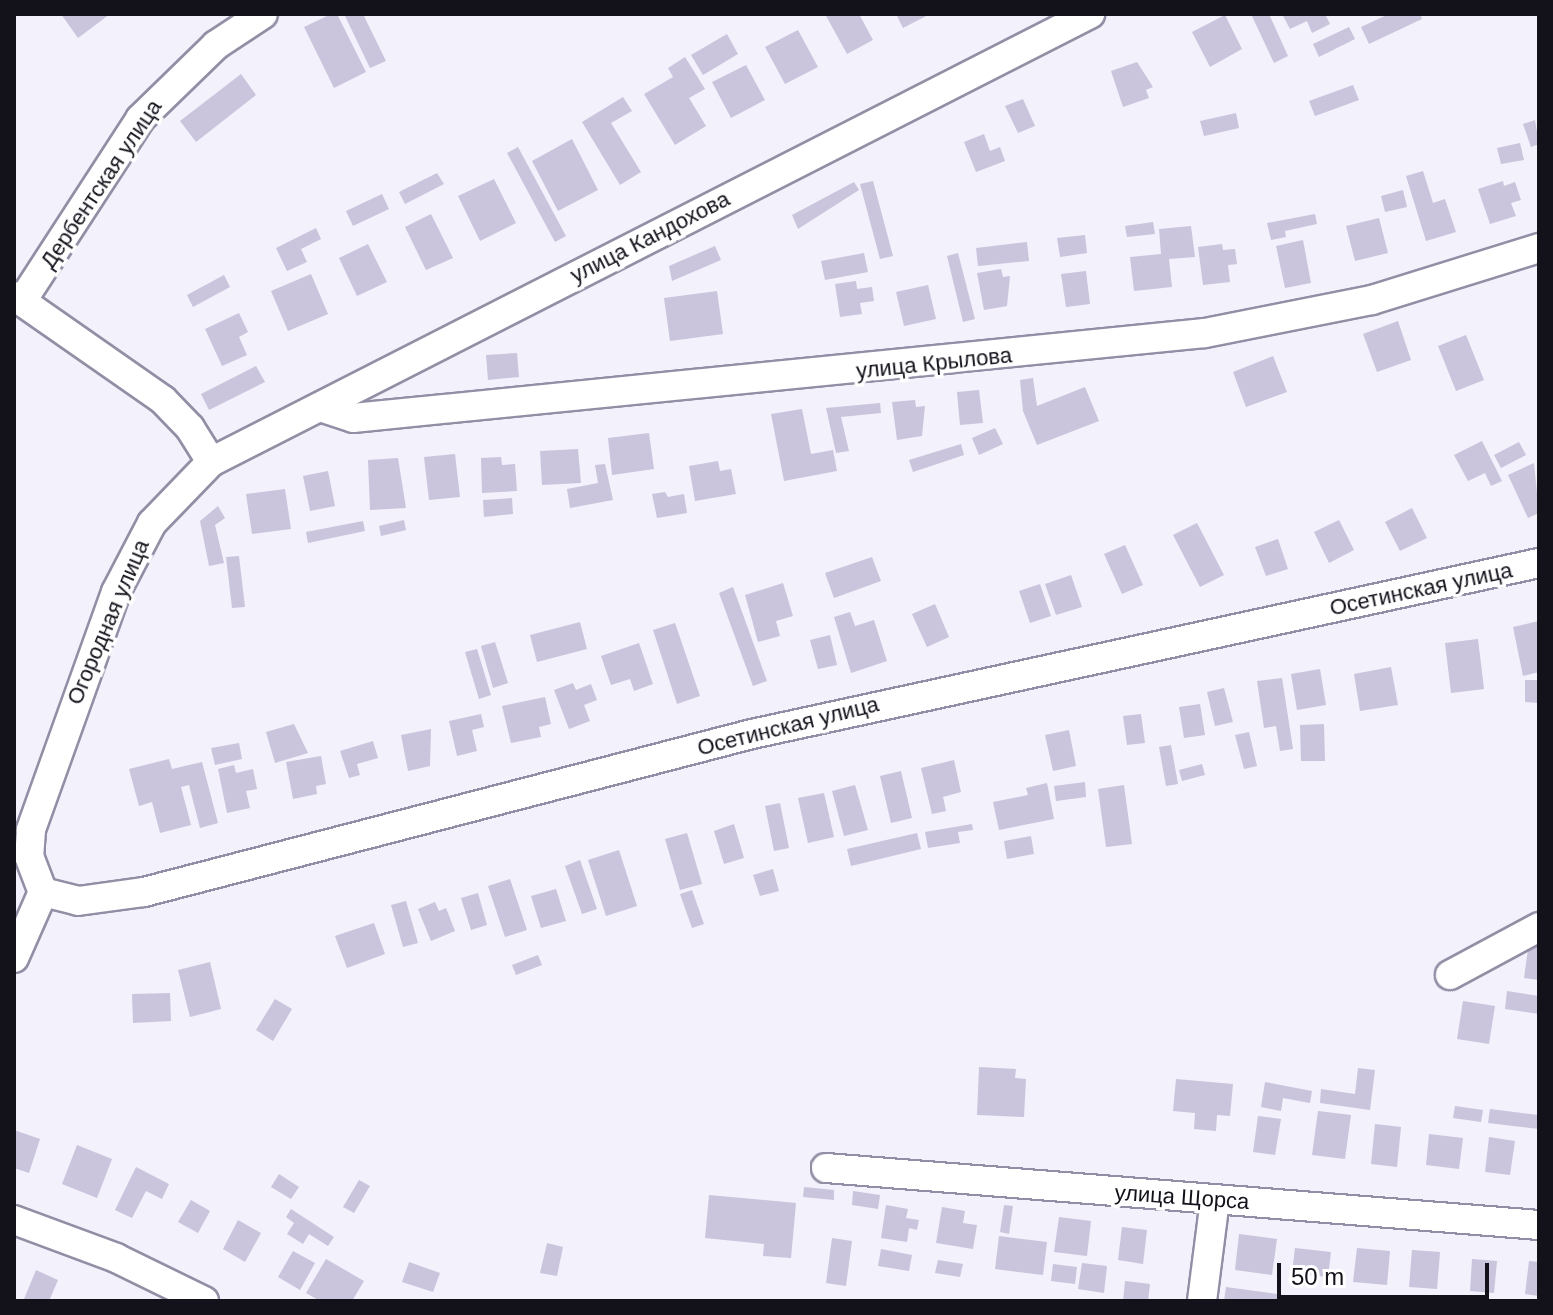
<!DOCTYPE html>
<html>
<head>
<meta charset="utf-8">
<style>
  body { margin:0 }
  #map { position:relative; width:1553px; height:1315px; overflow:hidden; background:#f3f1fb; font-family:Helvetica,sans-serif }
  div>[style] { position:absolute }
  .building>* { inset:0; background:#cac4dd }
  .roads { filter:drop-shadow(2px 0 #938ea5) drop-shadow(-2px 0 #938ea5) drop-shadow(0 2px #938ea5) drop-shadow(0 -2px #938ea5) }
  .minor>* { height:28px; margin:-14px; padding:0 14px; transform-origin:14px; border-radius:14px; background:#fff }
  span { translate:-50% -50%; white-space:nowrap; text-align:center; line-height:1.15; -webkit-text-stroke:7px #fff; paint-order:stroke }
  .street-label { font-size:22px; color:#13111a }
  .frame { position:absolute; inset:0; border:16px solid #13111a; pointer-events:none }
  .scale { position:absolute; left:1277px; top:1263px; width:212px; height:36px; box-sizing:border-box; border:4px solid #13111a; border-top:0; padding-left:10px; font-size:24px; line-height:28px; white-space:nowrap; color:#13111a; -webkit-text-stroke:6px #fff; paint-order:stroke }
</style>
</head>
<body>
<div id="map">
  <div class="building">
    <div style="clip-path:polygon(61px 14px,110px 14px,78px 38px)"></div>
    <div style="clip-path:polygon(331px 14px,337px 14px,366px 72px,334px 88px,304px 27px)"></div>
    <div style="clip-path:polygon(344px 14px,363px 14px,386px 61px,370px 68px)"></div>
    <div style="clip-path:polygon(825px 14px,859px 14px,873px 40px,847px 54px)"></div>
    <div style="clip-path:polygon(896px 14px,930px 14px,903px 28px)"></div>
    <div style="clip-path:polygon(1251px 14px,1269px 14px,1288px 56px,1274px 63px)"></div>
    <div style="clip-path:polygon(1282px 14px,1325px 14px,1330px 24px,1312px 33px,1307px 21px,1290px 29px)"></div>
    <div style="clip-path:polygon(1389px 14px,1420px 14px,1422px 19px,1369px 44px,1361px 27px)"></div>
    <div style="clip-path:polygon(1225px 15px,1242px 49px,1210px 67px,1192px 32px)"></div>
    <div style="clip-path:polygon(1349px 27px,1355px 39px,1319px 57px,1313px 44px)"></div>
    <div style="clip-path:polygon(798px 30px,818px 67px,785px 84px,765px 47px)"></div>
    <div style="clip-path:polygon(727px 34px,738px 54px,703px 75px,691px 55px)"></div>
    <div style="clip-path:polygon(685px 57px,705px 89px,689px 98px,706px 126px,675px 145px,644px 94px,673px 77px,668px 68px)"></div>
    <div style="clip-path:polygon(1137px 62px,1153px 87px,1146px 90px,1149px 98px,1123px 107px,1111px 71px)"></div>
    <div style="clip-path:polygon(746px 65px,765px 100px,731px 118px,712px 82px)"></div>
    <div style="clip-path:polygon(241px 74px,256px 95px,196px 142px,180px 121px)"></div>
    <div style="clip-path:polygon(1353px 85px,1359px 100px,1315px 116px,1309px 101px)"></div>
    <div style="clip-path:polygon(623px 97px,632px 111px,611px 123px,641px 172px,620px 185px,582px 122px)"></div>
    <div style="clip-path:polygon(1023px 99px,1035px 126px,1018px 133px,1005px 106px)"></div>
    <div style="clip-path:polygon(1236px 113px,1239px 128px,1204px 136px,1200px 121px)"></div>
    <div style="clip-path:polygon(1535px 120px,1539px 144px,1531px 147px,1523px 124px)"></div>
    <div style="clip-path:polygon(984px 134px,990px 151px,1000px 147px,1005px 161px,976px 172px,964px 142px)"></div>
    <div style="clip-path:polygon(572px 139px,598px 190px,558px 211px,532px 161px)"></div>
    <div style="clip-path:polygon(1520px 143px,1524px 160px,1501px 164px,1497px 148px)"></div>
    <div style="clip-path:polygon(518px 147px,566px 236px,555px 242px,507px 153px)"></div>
    <div style="clip-path:polygon(1423px 171px,1433px 203px,1445px 199px,1456px 232px,1426px 241px,1406px 176px)"></div>
    <div style="clip-path:polygon(437px 173px,444px 184px,405px 204px,399px 192px)"></div>
    <div style="clip-path:polygon(494px 179px,516px 223px,480px 241px,458px 196px)"></div>
    <div style="clip-path:polygon(873px 181px,893px 256px,880px 259px,860px 184px)"></div>
    <div style="clip-path:polygon(1503px 181px,1504px 186px,1515px 182px,1521px 200px,1511px 203px,1516px 216px,1490px 224px,1478px 189px)"></div>
    <div style="clip-path:polygon(854px 182px,859px 190px,798px 229px,792px 215px)"></div>
    <div style="clip-path:polygon(1403px 190px,1407px 207px,1385px 212px,1381px 196px)"></div>
    <div style="clip-path:polygon(382px 194px,389px 209px,353px 226px,346px 211px)"></div>
    <div style="clip-path:polygon(431px 214px,453px 258px,426px 270px,405px 227px)"></div>
    <div style="clip-path:polygon(1315px 214px,1317px 224px,1285px 231px,1286px 237px,1271px 240px,1267px 223px)"></div>
    <div style="clip-path:polygon(1379px 218px,1388px 253px,1355px 261px,1346px 226px)"></div>
    <div style="clip-path:polygon(1153px 222px,1155px 234px,1127px 237px,1125px 226px)"></div>
    <div style="clip-path:polygon(1191px 226px,1195px 257px,1169px 259px,1172px 287px,1134px 291px,1130px 257px,1161px 254px,1159px 229px)"></div>
    <div style="clip-path:polygon(316px 228px,321px 239px,301px 249px,307px 262px,287px 271px,276px 248px)"></div>
    <div style="clip-path:polygon(1085px 235px,1087px 253px,1060px 257px,1057px 238px)"></div>
    <div style="clip-path:polygon(1303px 240px,1311px 283px,1285px 288px,1276px 246px)"></div>
    <div style="clip-path:polygon(1027px 242px,1029px 261px,978px 266px,976px 248px)"></div>
    <div style="clip-path:polygon(368px 244px,387px 282px,357px 296px,339px 258px)"></div>
    <div style="clip-path:polygon(1222px 244px,1223px 250px,1235px 249px,1237px 264px,1228px 265px,1230px 282px,1203px 285px,1198px 247px)"></div>
    <div style="clip-path:polygon(715px 246px,721px 260px,672px 281px,669px 266px)"></div>
    <div style="clip-path:polygon(864px 253px,868px 272px,825px 280px,821px 261px)"></div>
    <div style="clip-path:polygon(958px 253px,975px 319px,963px 322px,947px 256px)"></div>
    <div style="clip-path:polygon(1001px 269px,1003px 277px,1010px 276px,1007px 306px,984px 310px,977px 273px)"></div>
    <div style="clip-path:polygon(1086px 271px,1090px 304px,1066px 307px,1061px 274px)"></div>
    <div style="clip-path:polygon(311px 274px,328px 314px,288px 331px,271px 291px)"></div>
    <div style="clip-path:polygon(224px 275px,230px 287px,193px 307px,187px 295px)"></div>
    <div style="clip-path:polygon(856px 281px,857px 289px,872px 287px,874px 301px,860px 303px,862px 314px,840px 317px,835px 284px)"></div>
    <div style="clip-path:polygon(928px 285px,936px 319px,904px 326px,896px 292px)"></div>
    <div style="clip-path:polygon(717px 291px,723px 334px,670px 341px,664px 298px)"></div>
    <div style="clip-path:polygon(239px 313px,248px 332px,239px 337px,247px 355px,222px 366px,205px 329px)"></div>
    <div style="clip-path:polygon(1398px 321px,1411px 360px,1377px 372px,1363px 334px)"></div>
    <div style="clip-path:polygon(1466px 335px,1484px 380px,1456px 391px,1438px 346px)"></div>
    <div style="clip-path:polygon(517px 353px,519px 377px,488px 380px,486px 355px)"></div>
    <div style="clip-path:polygon(1273px 356px,1287px 392px,1246px 407px,1233px 372px)"></div>
    <div style="clip-path:polygon(256px 366px,265px 382px,209px 410px,201px 394px)"></div>
    <div style="clip-path:polygon(1033px 378px,1037px 406px,1085px 387px,1099px 421px,1037px 445px,1023px 411px,1020px 380px)"></div>
    <div style="clip-path:polygon(979px 390px,983px 423px,960px 425px,957px 392px)"></div>
    <div style="clip-path:polygon(915px 400px,916px 407px,925px 406px,922px 436px,897px 440px,892px 402px)"></div>
    <div style="clip-path:polygon(880px 403px,881px 413px,841px 417px,849px 451px,836px 453px,826px 408px)"></div>
    <div style="clip-path:polygon(802px 409px,811px 454px,833px 450px,837px 471px,784px 481px,771px 414px)"></div>
    <div style="clip-path:polygon(995px 428px,1003px 444px,979px 455px,972px 438px)"></div>
    <div style="clip-path:polygon(649px 433px,654px 469px,612px 475px,608px 438px)"></div>
    <div style="clip-path:polygon(1482px 441px,1502px 481px,1491px 486px,1485px 473px,1468px 481px,1454px 455px)"></div>
    <div style="clip-path:polygon(1519px 442px,1526px 455px,1501px 468px,1494px 455px)"></div>
    <div style="clip-path:polygon(961px 444px,964px 455px,913px 472px,909px 460px)"></div>
    <div style="clip-path:polygon(578px 449px,581px 483px,542px 485px,540px 451px)"></div>
    <div style="clip-path:polygon(455px 454px,460px 497px,429px 500px,424px 457px)"></div>
    <div style="clip-path:polygon(501px 457px,502px 465px,515px 464px,517px 491px,482px 493px,481px 458px)"></div>
    <div style="clip-path:polygon(398px 458px,406px 508px,370px 510px,368px 460px)"></div>
    <div style="clip-path:polygon(718px 461px,720px 471px,731px 469px,736px 494px,695px 501px,689px 466px)"></div>
    <div style="clip-path:polygon(1534px 463px,1539px 513px,1528px 518px,1508px 475px)"></div>
    <div style="clip-path:polygon(605px 464px,613px 500px,570px 508px,567px 489px,598px 483px,595px 465px)"></div>
    <div style="clip-path:polygon(328px 471px,335px 506px,310px 511px,303px 476px)"></div>
    <div style="clip-path:polygon(285px 489px,291px 529px,252px 534px,246px 494px)"></div>
    <div style="clip-path:polygon(665px 492px,668px 497px,684px 494px,687px 513px,657px 518px,652px 494px)"></div>
    <div style="clip-path:polygon(512px 498px,513px 514px,484px 517px,483px 500px)"></div>
    <div style="clip-path:polygon(218px 506px,225px 518px,215px 525px,224px 563px,209px 566px,200px 521px)"></div>
    <div style="clip-path:polygon(1412px 508px,1427px 538px,1400px 551px,1385px 522px)"></div>
    <div style="clip-path:polygon(404px 520px,406px 530px,381px 536px,379px 526px)"></div>
    <div style="clip-path:polygon(1339px 520px,1354px 550px,1329px 563px,1314px 532px)"></div>
    <div style="clip-path:polygon(363px 521px,365px 531px,308px 543px,306px 532px)"></div>
    <div style="clip-path:polygon(1197px 523px,1224px 575px,1200px 587px,1173px 535px)"></div>
    <div style="clip-path:polygon(1278px 539px,1288px 569px,1266px 576px,1255px 547px)"></div>
    <div style="clip-path:polygon(1125px 545px,1143px 585px,1122px 594px,1104px 554px)"></div>
    <div style="clip-path:polygon(239px 556px,245px 607px,232px 608px,226px 557px)"></div>
    <div style="clip-path:polygon(872px 557px,881px 581px,834px 598px,825px 573px)"></div>
    <div style="clip-path:polygon(1071px 575px,1082px 607px,1056px 615px,1045px 584px)"></div>
    <div style="clip-path:polygon(783px 583px,793px 616px,776px 621px,780px 636px,758px 642px,745px 595px)"></div>
    <div style="clip-path:polygon(1040px 584px,1051px 616px,1030px 623px,1019px 591px)"></div>
    <div style="clip-path:polygon(733px 587px,767px 681px,753px 686px,719px 593px)"></div>
    <div style="clip-path:polygon(935px 604px,949px 637px,927px 647px,912px 614px)"></div>
    <div style="clip-path:polygon(850px 612px,855px 626px,874px 620px,887px 661px,851px 673px,834px 617px)"></div>
    <div style="clip-path:polygon(1539px 621px,1539px 672px,1523px 676px,1513px 627px)"></div>
    <div style="clip-path:polygon(580px 622px,587px 649px,537px 662px,530px 635px)"></div>
    <div style="clip-path:polygon(675px 623px,700px 696px,677px 704px,653px 630px)"></div>
    <div style="clip-path:polygon(830px 635px,837px 665px,818px 669px,810px 640px)"></div>
    <div style="clip-path:polygon(1478px 639px,1484px 689px,1451px 693px,1445px 643px)"></div>
    <div style="clip-path:polygon(495px 642px,508px 683px,493px 688px,481px 646px)"></div>
    <div style="clip-path:polygon(639px 643px,653px 684px,634px 691px,630px 679px,611px 685px,601px 656px)"></div>
    <div style="clip-path:polygon(477px 649px,491px 695px,479px 699px,465px 652px)"></div>
    <div style="clip-path:polygon(1391px 667px,1398px 705px,1360px 711px,1354px 674px)"></div>
    <div style="clip-path:polygon(1320px 669px,1326px 705px,1297px 710px,1291px 674px)"></div>
    <div style="clip-path:polygon(1282px 678px,1293px 749px,1280px 751px,1276px 726px,1264px 728px,1257px 681px)"></div>
    <div style="clip-path:polygon(1525px 680px,1539px 680px,1539px 703px,1525px 702px)"></div>
    <div style="clip-path:polygon(573px 683px,576px 690px,591px 684px,597px 700px,584px 705px,590px 721px,569px 729px,554px 690px)"></div>
    <div style="clip-path:polygon(1224px 688px,1233px 722px,1215px 726px,1207px 692px)"></div>
    <div style="clip-path:polygon(545px 697px,551px 724px,539px 727px,541px 737px,511px 743px,502px 706px)"></div>
    <div style="clip-path:polygon(1200px 704px,1205px 735px,1184px 738px,1179px 707px)"></div>
    <div style="clip-path:polygon(481px 714px,484px 727px,472px 730px,477px 751px,457px 756px,449px 721px)"></div>
    <div style="clip-path:polygon(1141px 714px,1145px 743px,1127px 745px,1123px 716px)"></div>
    <div style="clip-path:polygon(294px 724px,308px 753px,275px 763px,266px 732px)"></div>
    <div style="clip-path:polygon(1324px 724px,1325px 761px,1301px 761px,1300px 725px)"></div>
    <div style="clip-path:polygon(431px 729px,430px 766px,408px 771px,401px 735px)"></div>
    <div style="clip-path:polygon(1069px 730px,1076px 766px,1053px 771px,1045px 735px)"></div>
    <div style="clip-path:polygon(1249px 732px,1257px 766px,1244px 769px,1235px 735px)"></div>
    <div style="clip-path:polygon(373px 741px,378px 758px,357px 764px,360px 775px,349px 778px,340px 751px)"></div>
    <div style="clip-path:polygon(239px 743px,242px 759px,215px 765px,211px 748px)"></div>
    <div style="clip-path:polygon(1171px 745px,1178px 784px,1166px 786px,1159px 747px)"></div>
    <div style="clip-path:polygon(321px 756px,326px 784px,316px 786px,317px 794px,293px 799px,286px 762px)"></div>
    <div style="clip-path:polygon(169px 759px,172px 769px,202px 762px,218px 823px,200px 828px,189px 785px,181px 787px,191px 825px,160px 833px,152px 802px,139px 806px,129px 769px)"></div>
    <div style="clip-path:polygon(954px 760px,961px 792px,943px 797px,946px 811px,932px 814px,921px 768px)"></div>
    <div style="clip-path:polygon(1202px 764px,1205px 775px,1182px 781px,1179px 770px)"></div>
    <div style="clip-path:polygon(234px 765px,236px 773px,253px 769px,257px 789px,246px 791px,250px 808px,227px 813px,218px 769px)"></div>
    <div style="clip-path:polygon(901px 771px,912px 818px,891px 823px,880px 776px)"></div>
    <div style="clip-path:polygon(1085px 782px,1086px 797px,1056px 801px,1054px 786px)"></div>
    <div style="clip-path:polygon(1047px 783px,1054px 819px,999px 830px,993px 802px,1028px 795px,1026px 788px)"></div>
    <div style="clip-path:polygon(855px 785px,868px 830px,844px 836px,832px 791px)"></div>
    <div style="clip-path:polygon(1124px 785px,1132px 844px,1106px 847px,1098px 789px)"></div>
    <div style="clip-path:polygon(824px 793px,834px 837px,808px 843px,798px 798px)"></div>
    <div style="clip-path:polygon(780px 803px,789px 848px,774px 851px,765px 806px)"></div>
    <div style="clip-path:polygon(734px 824px,744px 858px,724px 864px,714px 831px)"></div>
    <div style="clip-path:polygon(972px 824px,973px 830px,958px 832px,960px 843px,928px 848px,925px 832px)"></div>
    <div style="clip-path:polygon(687px 833px,702px 884px,680px 890px,665px 839px)"></div>
    <div style="clip-path:polygon(917px 833px,921px 849px,851px 866px,847px 849px)"></div>
    <div style="clip-path:polygon(1031px 836px,1034px 854px,1007px 859px,1004px 841px)"></div>
    <div style="clip-path:polygon(619px 850px,637px 906px,606px 916px,588px 860px)"></div>
    <div style="clip-path:polygon(580px 860px,597px 909px,582px 914px,565px 866px)"></div>
    <div style="clip-path:polygon(773px 869px,779px 891px,760px 896px,753px 875px)"></div>
    <div style="clip-path:polygon(510px 879px,527px 930px,505px 937px,488px 886px)"></div>
    <div style="clip-path:polygon(556px 889px,566px 921px,541px 928px,531px 896px)"></div>
    <div style="clip-path:polygon(692px 890px,704px 924px,692px 928px,680px 894px)"></div>
    <div style="clip-path:polygon(478px 893px,487px 925px,471px 930px,461px 898px)"></div>
    <div style="clip-path:polygon(406px 901px,418px 943px,403px 947px,391px 905px)"></div>
    <div style="clip-path:polygon(435px 902px,439px 911px,446px 908px,455px 931px,431px 941px,418px 909px)"></div>
    <div style="clip-path:polygon(374px 923px,385px 954px,347px 968px,335px 936px)"></div>
    <div style="clip-path:polygon(1529px 942px,1539px 944px,1539px 980px,1524px 978px)"></div>
    <div style="clip-path:polygon(538px 955px,542px 965px,516px 975px,512px 965px)"></div>
    <div style="clip-path:polygon(210px 962px,221px 1009px,190px 1017px,178px 970px)"></div>
    <div style="clip-path:polygon(1507px 991px,1539px 996px,1539px 1014px,1505px 1009px)"></div>
    <div style="clip-path:polygon(170px 993px,171px 1021px,133px 1023px,132px 994px)"></div>
    <div style="clip-path:polygon(275px 999px,292px 1009px,273px 1041px,256px 1030px)"></div>
    <div style="clip-path:polygon(1463px 1001px,1495px 1006px,1489px 1044px,1457px 1039px)"></div>
    <div style="clip-path:polygon(979px 1067px,1016px 1069px,1015px 1078px,1026px 1079px,1024px 1117px,977px 1115px)"></div>
    <div style="clip-path:polygon(1358px 1068px,1375px 1070px,1370px 1110px,1320px 1103px,1321px 1089px,1355px 1094px)"></div>
    <div style="clip-path:polygon(1176px 1079px,1233px 1084px,1230px 1116px,1217px 1115px,1216px 1131px,1194px 1129px,1195px 1113px,1173px 1111px)"></div>
    <div style="clip-path:polygon(1265px 1082px,1312px 1091px,1310px 1103px,1283px 1098px,1281px 1111px,1261px 1107px)"></div>
    <div style="clip-path:polygon(1455px 1106px,1483px 1110px,1481px 1122px,1453px 1118px)"></div>
    <div style="clip-path:polygon(1490px 1109px,1539px 1115px,1539px 1129px,1488px 1123px)"></div>
    <div style="clip-path:polygon(1318px 1111px,1351px 1115px,1345px 1159px,1312px 1155px)"></div>
    <div style="clip-path:polygon(1258px 1116px,1281px 1119px,1275px 1155px,1253px 1152px)"></div>
    <div style="clip-path:polygon(1375px 1124px,1401px 1127px,1397px 1167px,1371px 1164px)"></div>
    <div style="clip-path:polygon(14px 1130px,40px 1139px,29px 1173px,14px 1168px)"></div>
    <div style="clip-path:polygon(1429px 1134px,1463px 1138px,1459px 1169px,1426px 1165px)"></div>
    <div style="clip-path:polygon(1489px 1137px,1515px 1141px,1510px 1175px,1485px 1172px)"></div>
    <div style="clip-path:polygon(77px 1145px,112px 1159px,97px 1198px,62px 1184px)"></div>
    <div style="clip-path:polygon(136px 1167px,169px 1184px,162px 1199px,146px 1191px,132px 1218px,115px 1210px)"></div>
    <div style="clip-path:polygon(279px 1174px,299px 1187px,291px 1199px,271px 1187px)"></div>
    <div style="clip-path:polygon(359px 1180px,370px 1186px,354px 1213px,343px 1207px)"></div>
    <div style="clip-path:polygon(804px 1187px,834px 1190px,834px 1200px,803px 1197px)"></div>
    <div style="clip-path:polygon(853px 1191px,880px 1195px,878px 1209px,852px 1205px)"></div>
    <div style="clip-path:polygon(709px 1195px,796px 1203px,791px 1258px,763px 1256px,764px 1244px,705px 1238px)"></div>
    <div style="clip-path:polygon(191px 1200px,210px 1211px,198px 1233px,178px 1222px)"></div>
    <div style="clip-path:polygon(886px 1205px,908px 1209px,906px 1218px,919px 1220px,917px 1230px,909px 1228px,907px 1242px,881px 1238px)"></div>
    <div style="clip-path:polygon(1004px 1205px,1013px 1206px,1009px 1234px,1000px 1232px)"></div>
    <div style="clip-path:polygon(942px 1207px,965px 1211px,963px 1223px,977px 1225px,973px 1249px,936px 1243px)"></div>
    <div style="clip-path:polygon(291px 1209px,334px 1237px,328px 1246px,309px 1234px,303px 1244px,287px 1234px,294px 1223px,286px 1217px)"></div>
    <div style="clip-path:polygon(1059px 1217px,1091px 1221px,1087px 1256px,1054px 1252px)"></div>
    <div style="clip-path:polygon(238px 1220px,261px 1233px,245px 1262px,223px 1249px)"></div>
    <div style="clip-path:polygon(1122px 1227px,1147px 1230px,1143px 1264px,1118px 1260px)"></div>
    <div style="clip-path:polygon(1239px 1234px,1277px 1239px,1272px 1275px,1235px 1270px)"></div>
    <div style="clip-path:polygon(999px 1236px,1047px 1242px,1043px 1275px,995px 1269px)"></div>
    <div style="clip-path:polygon(832px 1238px,852px 1241px,846px 1286px,826px 1283px)"></div>
    <div style="clip-path:polygon(547px 1243px,563px 1247px,557px 1276px,540px 1273px)"></div>
    <div style="clip-path:polygon(1295px 1248px,1331px 1252px,1328px 1277px,1292px 1273px)"></div>
    <div style="clip-path:polygon(1357px 1248px,1390px 1251px,1387px 1285px,1353px 1282px)"></div>
    <div style="clip-path:polygon(881px 1249px,912px 1255px,909px 1271px,878px 1266px)"></div>
    <div style="clip-path:polygon(1412px 1250px,1440px 1252px,1437px 1289px,1409px 1287px)"></div>
    <div style="clip-path:polygon(293px 1251px,315px 1263px,300px 1290px,278px 1277px)"></div>
    <div style="clip-path:polygon(326px 1259px,364px 1281px,352px 1301px,320px 1301px,306px 1293px)"></div>
    <div style="clip-path:polygon(1472px 1259px,1497px 1261px,1494px 1293px,1470px 1291px)"></div>
    <div style="clip-path:polygon(938px 1260px,963px 1264px,960px 1277px,935px 1273px)"></div>
    <div style="clip-path:polygon(1529px 1261px,1539px 1262px,1539px 1296px,1525px 1294px)"></div>
    <div style="clip-path:polygon(409px 1262px,440px 1273px,433px 1292px,402px 1282px)"></div>
    <div style="clip-path:polygon(1082px 1263px,1107px 1266px,1104px 1293px,1078px 1289px)"></div>
    <div style="clip-path:polygon(1053px 1264px,1077px 1267px,1075px 1284px,1051px 1281px)"></div>
    <div style="clip-path:polygon(36px 1270px,58px 1280px,49px 1301px,24px 1299px)"></div>
    <div style="clip-path:polygon(1125px 1281px,1150px 1284px,1148px 1301px,1123px 1301px)"></div>
    <div style="clip-path:polygon(1226px 1287px,1284px 1295px,1283px 1301px,1224px 1301px)"></div>
  </div>
  <div class="roads">
    <div class="minor">
      <div style="left:14px;top:296px;width:182px;rotate:34.9deg"></div>
      <div style="left:163px;top:400px;width:39px;rotate:46deg"></div>
      <div style="left:190px;top:428px;width:40px;rotate:58deg"></div>
      <div style="left:211px;top:462px;width:85px;rotate:134deg"></div>
      <div style="left:152px;top:523px;width:78px;rotate:117.6deg"></div>
      <div style="left:116px;top:592px;width:253px;rotate:109.7deg"></div>
      <div style="left:31px;top:830px;width:26px;rotate:94deg"></div>
      <div style="left:29px;top:856px;width:39px;rotate:69deg"></div>
      <div style="left:43px;top:892px;width:72px;rotate:113.7deg"></div>
      <div style="left:22px;top:301px;width:217px;rotate:-57deg"></div>
      <div style="left:140px;top:119px;width:106px;rotate:-44.2deg"></div>
      <div style="left:216px;top:45px;width:56px;rotate:-33.4deg"></div>
      <div style="left:320px;top:407px;width:35px;rotate:18deg"></div>
      <div style="left:353px;top:418px;width:856px;rotate:-5.7deg"></div>
      <div style="left:1205px;top:333px;width:170px;rotate:-11.2deg"></div>
      <div style="left:1372px;top:300px;width:175px;rotate:-17.3deg"></div>
      <div style="left:211px;top:462px;width:987px;rotate:-27.01deg"></div>
      <div style="left:43px;top:892px;width:36px;rotate:14deg"></div>
      <div style="left:78px;top:901px;width:67px;rotate:-7.8deg"></div>
      <div style="left:144px;top:892px;width:628px;rotate:-14.57deg"></div>
      <div style="left:752px;top:734px;width:805px;rotate:-12.26deg"></div>
      <div style="left:1450px;top:975px;width:101px;rotate:-28.3deg"></div>
      <div style="left:826px;top:1168px;width:715px;rotate:4.57deg"></div>
      <div style="left:14px;top:1220px;width:109px;rotate:20.4deg"></div>
      <div style="left:116px;top:1258px;width:98px;rotate:26deg"></div>
      <div style="left:1202px;top:1301px;width:102px;rotate:-82.7deg"></div>
    </div>
  </div>
  <div class="street-label">
    <span style="left:101px;top:184px;rotate:-56deg">Дербентская улица</span>
    <span style="left:650px;top:237px;rotate:-27deg">улица Кандохова</span>
    <span style="left:934px;top:363px;rotate:-6deg">улица Крылова</span>
    <span style="left:1421px;top:589px;rotate:-12deg">Осетинская улица</span>
    <span style="left:108px;top:622px;rotate:-67deg">Огородная улица</span>
    <span style="left:788px;top:726px;rotate:-14deg">Осетинская улица</span>
    <span style="left:1182px;top:1197px;rotate:4deg">улица Щорса</span>
  </div>
  <div class="frame"></div>
  <div class="scale">50 m</div>
</div>
</body>
</html>
